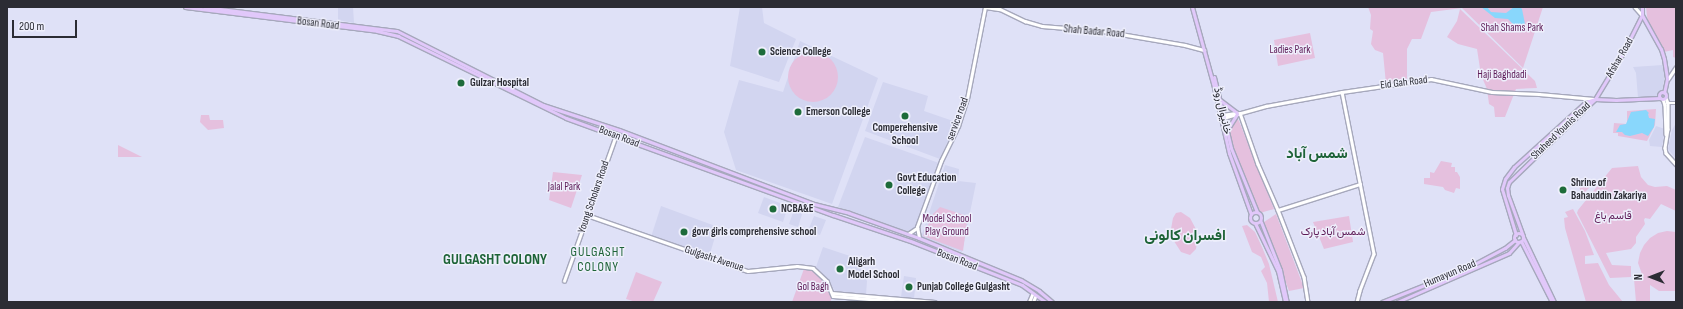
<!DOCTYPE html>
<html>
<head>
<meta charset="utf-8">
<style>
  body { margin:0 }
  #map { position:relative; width:1683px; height:309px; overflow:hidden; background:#dfe1f7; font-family:"Sofia Sans Condensed",Vazirmatn,sans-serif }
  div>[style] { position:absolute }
  .built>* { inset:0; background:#d2d5f0 }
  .green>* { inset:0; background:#e5c0de }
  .round { border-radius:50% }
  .water>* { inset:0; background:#89d7fc }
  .roads { filter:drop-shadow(1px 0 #a6a8bc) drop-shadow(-1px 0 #a6a8bc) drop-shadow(0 1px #a6a8bc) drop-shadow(0 -1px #a6a8bc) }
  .tertiary>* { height:2.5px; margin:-1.25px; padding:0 1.25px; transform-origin:1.25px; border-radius:1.25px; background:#fff }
  .secondary>* { height:2.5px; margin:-1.25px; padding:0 1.25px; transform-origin:1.25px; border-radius:1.25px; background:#fff }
  .primary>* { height:3px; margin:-1.5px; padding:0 1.5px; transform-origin:1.5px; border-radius:1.5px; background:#e1c8fa }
  .primary>.ring { margin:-1.5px; padding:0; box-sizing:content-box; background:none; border:3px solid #e1c8fa; border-radius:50% }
  .dots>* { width:11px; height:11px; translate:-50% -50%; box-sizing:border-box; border:2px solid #eeeffc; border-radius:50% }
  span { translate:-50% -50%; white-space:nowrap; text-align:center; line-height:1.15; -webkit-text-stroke:3px #eeeffc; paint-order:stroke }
  .street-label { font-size:11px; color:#2b2c34 }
  .park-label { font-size:11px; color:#5d1a56 }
  .poi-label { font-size:11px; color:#2b2c34; font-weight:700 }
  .left { translate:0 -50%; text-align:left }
  .quarter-label { font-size:13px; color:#1d6337; letter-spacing:1px }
  .district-label { font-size:15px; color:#1d6337; font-weight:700 }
  .frame { position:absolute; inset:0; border:8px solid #2b2c34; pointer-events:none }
  .north { position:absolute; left:1631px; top:257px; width:40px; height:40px; -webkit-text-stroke:3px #eeeffc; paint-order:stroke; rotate:270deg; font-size:11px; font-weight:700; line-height:16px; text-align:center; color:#2b2c34 }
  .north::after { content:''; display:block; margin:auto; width:14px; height:18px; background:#2b2c34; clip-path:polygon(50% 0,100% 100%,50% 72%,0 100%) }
  .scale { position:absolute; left:12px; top:20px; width:65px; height:18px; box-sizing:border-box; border:2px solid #2b2c34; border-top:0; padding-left:5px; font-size:12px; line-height:14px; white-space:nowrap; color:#2b2c34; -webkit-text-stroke:3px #eeeffc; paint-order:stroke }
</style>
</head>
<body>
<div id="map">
  <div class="built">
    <div style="clip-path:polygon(338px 7px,353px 7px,354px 23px,338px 20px)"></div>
    <div style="clip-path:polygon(740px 7px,762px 7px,764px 23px,796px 39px,779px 82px,730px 66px)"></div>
    <div style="clip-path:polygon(800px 41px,878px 78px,832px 204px,736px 170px,724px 132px,739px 80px,783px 92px)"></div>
    <div style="clip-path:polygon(1663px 65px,1665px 72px,1662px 94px,1658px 97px,1638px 98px,1636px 73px,1633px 67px)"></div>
    <div style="clip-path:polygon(883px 82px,928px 96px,924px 111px,956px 122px,940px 159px,865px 131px)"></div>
    <div style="clip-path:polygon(1676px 123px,1676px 159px,1668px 149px,1672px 130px)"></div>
    <div style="clip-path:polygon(1656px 126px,1665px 129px,1662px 147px,1650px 146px,1649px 140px)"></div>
    <div style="clip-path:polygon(865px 137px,939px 163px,912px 236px,838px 207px)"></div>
    <div style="clip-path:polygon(945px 165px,959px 169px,958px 181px,976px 183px,962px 252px,921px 237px)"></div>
    <div style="clip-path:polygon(764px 197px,788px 206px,783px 222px,758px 213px)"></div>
    <div style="clip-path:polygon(661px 206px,718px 227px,709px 257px,651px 237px)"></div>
    <div style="clip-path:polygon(795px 207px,803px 211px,798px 227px,789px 224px)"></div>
    <div style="clip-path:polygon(814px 216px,826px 220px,820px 235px,808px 231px)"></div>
    <div style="clip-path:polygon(823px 247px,856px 258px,867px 281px,866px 295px,836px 293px,828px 279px,816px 267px)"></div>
    <div style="clip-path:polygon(904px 276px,916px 278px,914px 299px,901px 297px)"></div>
  </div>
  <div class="green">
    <div style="clip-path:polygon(1368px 7px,1543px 7px,1523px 68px,1462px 8px,1431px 12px,1421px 39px,1412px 39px,1407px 49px,1407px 81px,1386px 84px,1383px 53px,1375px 50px,1371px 44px,1373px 31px,1370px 29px,1371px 15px)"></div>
    <div style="clip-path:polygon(1646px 7px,1676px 7px,1676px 58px,1673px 57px,1673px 50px,1664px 52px,1648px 24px)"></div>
    <div style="clip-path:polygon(1460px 9px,1535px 81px,1537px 88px,1516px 89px,1505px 117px,1495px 117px,1494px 107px,1489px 104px,1487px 89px,1481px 75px,1477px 49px,1458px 44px,1447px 37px,1457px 21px)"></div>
    <div style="clip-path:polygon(1310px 33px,1315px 58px,1278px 66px,1274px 40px)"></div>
    <div class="round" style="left:788px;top:52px;width:50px;height:50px"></div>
    <div style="clip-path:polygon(1656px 109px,1655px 125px,1647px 141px,1618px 136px,1618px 133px,1613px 133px,1614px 123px,1627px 124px,1627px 111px)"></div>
    <div style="clip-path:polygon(201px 115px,209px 115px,210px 120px,223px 120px,224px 128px,208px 130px,200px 122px)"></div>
    <div style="clip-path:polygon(1237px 118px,1239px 121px,1274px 209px,1260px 213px,1240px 166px,1227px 128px)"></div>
    <div style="clip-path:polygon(118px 145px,142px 157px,118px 157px)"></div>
    <div style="clip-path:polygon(1441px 161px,1452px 163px,1451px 167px,1455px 167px,1455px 172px,1457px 172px,1460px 177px,1460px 189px,1456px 188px,1454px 193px,1445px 190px,1443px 187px,1424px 184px,1424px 178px,1430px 178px,1430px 172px,1434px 173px)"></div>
    <div style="clip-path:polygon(1638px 166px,1641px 177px,1648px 185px,1655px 187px,1667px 186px,1676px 190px,1676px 211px,1661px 204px,1650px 219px,1645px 218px,1644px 220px,1645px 224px,1636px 237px,1636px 243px,1631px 249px,1606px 253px,1612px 265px,1631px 266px,1631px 277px,1610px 278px,1577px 213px,1578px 210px,1612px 168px)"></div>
    <div style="clip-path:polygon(553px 172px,582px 175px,571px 208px,549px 200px)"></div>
    <div style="clip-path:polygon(1586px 178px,1593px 184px,1581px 196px,1579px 183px,1581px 180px)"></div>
    <div style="clip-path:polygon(940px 207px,964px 215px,963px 221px,967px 222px,963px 251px,923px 236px,933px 214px)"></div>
    <div style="clip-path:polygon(1573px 209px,1585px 231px,1594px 255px,1585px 256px,1585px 264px,1598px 263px,1609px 285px,1623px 302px,1586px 302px,1565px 228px,1564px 218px,1568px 217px,1565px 212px)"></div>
    <div style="clip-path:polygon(1181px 212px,1190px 218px,1198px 233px,1196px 249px,1190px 255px,1181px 252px,1172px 238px,1171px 229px,1173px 218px,1176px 213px)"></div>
    <div style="clip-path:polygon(1276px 214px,1304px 288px,1289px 291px,1264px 222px)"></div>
    <div style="clip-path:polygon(1349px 216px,1353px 242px,1324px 249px,1313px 222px)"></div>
    <div style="clip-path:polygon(1247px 225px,1255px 232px,1262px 247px,1269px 264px,1278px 302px,1269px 302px,1267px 283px,1261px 271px,1265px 267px,1261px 257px,1252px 252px,1242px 226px)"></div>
    <div style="clip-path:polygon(1667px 231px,1676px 232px,1676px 291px,1659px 291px,1650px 285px,1650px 302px,1636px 302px,1634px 279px,1643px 277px,1638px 263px,1640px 253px,1644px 245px,1650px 238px,1658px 233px)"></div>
    <div style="clip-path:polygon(805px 266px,813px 268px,827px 281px,833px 296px,830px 302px,792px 302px)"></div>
    <div style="clip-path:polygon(636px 272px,662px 282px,653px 302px,636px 302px,626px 299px)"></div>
  </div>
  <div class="water">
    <div style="clip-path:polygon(1481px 7px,1487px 7px,1491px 12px,1506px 13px,1514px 7px,1520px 7px,1522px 9px,1525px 24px,1523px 26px,1515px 26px,1508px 19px,1495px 18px)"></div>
    <div style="clip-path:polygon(1646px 110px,1649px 113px,1648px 114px,1649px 118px,1655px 119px,1654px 127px,1648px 136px,1642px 133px,1630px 136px,1625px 135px,1622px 132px,1616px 132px,1620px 125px,1626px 124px,1631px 112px)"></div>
  </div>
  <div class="roads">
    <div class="tertiary">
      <div style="left:985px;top:7px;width:15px;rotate:8deg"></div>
      <div style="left:1000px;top:9px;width:28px;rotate:26deg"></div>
      <div style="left:1025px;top:21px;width:18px;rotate:16deg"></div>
      <div style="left:1042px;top:26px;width:61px;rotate:4.7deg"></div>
      <div style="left:1103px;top:31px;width:83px;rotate:9.7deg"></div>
      <div style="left:1185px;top:45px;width:20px;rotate:15deg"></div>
      <div style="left:1342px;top:92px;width:165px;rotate:78.8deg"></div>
      <div style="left:1374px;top:254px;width:40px;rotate:111deg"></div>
      <div style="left:1360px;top:291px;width:11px;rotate:105deg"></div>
      <div style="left:1240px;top:113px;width:54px;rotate:70.6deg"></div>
      <div style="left:1258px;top:164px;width:50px;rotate:66.5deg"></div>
      <div style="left:1278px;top:210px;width:86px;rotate:-17.6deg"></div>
      <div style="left:1278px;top:210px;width:72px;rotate:68.8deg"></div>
      <div style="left:1304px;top:277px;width:25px;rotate:81deg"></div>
      <div style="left:587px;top:215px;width:170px;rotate:19.2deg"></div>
      <div style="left:748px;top:271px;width:49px;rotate:-5.8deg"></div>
      <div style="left:797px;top:266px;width:16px;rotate:7deg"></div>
      <div style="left:813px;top:268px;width:19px;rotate:43deg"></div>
      <div style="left:827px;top:281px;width:16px;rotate:68deg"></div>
      <div style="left:833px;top:296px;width:72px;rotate:4.8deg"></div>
      <div style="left:908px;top:234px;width:11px;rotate:-34deg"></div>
      <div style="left:919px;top:238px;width:11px;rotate:-100deg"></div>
      <div style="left:917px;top:227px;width:70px;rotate:-70deg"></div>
      <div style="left:941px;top:161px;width:39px;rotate:-64deg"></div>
      <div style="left:958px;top:126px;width:28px;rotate:-72deg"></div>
      <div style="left:967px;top:99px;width:94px;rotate:-78.9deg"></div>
      <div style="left:564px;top:281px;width:155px;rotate:-70.4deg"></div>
      <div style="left:832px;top:293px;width:103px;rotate:5deg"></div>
      <div style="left:1029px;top:302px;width:8px;rotate:-67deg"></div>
      <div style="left:1033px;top:302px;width:5px;rotate:-68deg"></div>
    </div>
    <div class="secondary">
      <div style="left:1635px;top:7px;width:11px;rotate:49deg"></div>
      <div style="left:1668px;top:79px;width:14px;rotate:-56deg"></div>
      <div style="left:1666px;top:98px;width:5px;rotate:68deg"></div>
      <div style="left:1668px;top:103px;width:26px;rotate:90deg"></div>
      <div style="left:1668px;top:129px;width:19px;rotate:99deg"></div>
      <div style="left:1665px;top:148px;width:5px;rotate:79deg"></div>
      <div style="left:1666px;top:153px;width:15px;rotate:48deg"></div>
      <div style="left:1663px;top:99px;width:6px;rotate:72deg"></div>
      <div style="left:1665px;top:105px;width:29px;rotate:88deg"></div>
      <div style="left:1667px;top:103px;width:9px"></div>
      <div style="left:1222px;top:115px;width:15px;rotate:-8deg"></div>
      <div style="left:1223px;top:118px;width:45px;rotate:-15.6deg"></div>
      <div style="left:1266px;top:106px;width:77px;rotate:-10.4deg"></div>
      <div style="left:1342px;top:92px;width:90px;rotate:-8.3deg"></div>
      <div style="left:1431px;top:79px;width:62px;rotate:12deg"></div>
      <div style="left:1492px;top:92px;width:47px;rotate:2.4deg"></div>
      <div style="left:1539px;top:94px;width:55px;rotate:5.2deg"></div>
    </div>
    <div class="primary">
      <div style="left:185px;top:7px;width:193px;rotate:7.1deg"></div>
      <div style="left:377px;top:31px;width:22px;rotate:13deg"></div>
      <div style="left:398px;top:36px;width:187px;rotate:26deg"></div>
      <div style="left:566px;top:118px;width:284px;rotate:20deg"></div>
      <div style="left:833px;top:215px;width:84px;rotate:18.6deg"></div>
      <div style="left:913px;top:242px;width:117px;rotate:21.5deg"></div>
      <div style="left:1022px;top:285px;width:29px;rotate:36deg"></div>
      <div style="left:204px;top:7px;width:194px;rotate:7.1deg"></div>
      <div style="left:397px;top:31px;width:164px;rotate:26.9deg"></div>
      <div style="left:543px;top:105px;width:80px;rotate:18.2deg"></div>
      <div style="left:619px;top:130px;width:209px;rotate:20.8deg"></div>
      <div style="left:814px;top:204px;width:36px;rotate:14deg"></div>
      <div style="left:849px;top:213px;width:74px;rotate:19.7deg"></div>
      <div style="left:919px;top:238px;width:110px;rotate:22.4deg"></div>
      <div style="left:1021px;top:280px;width:21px;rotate:31deg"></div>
      <div style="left:1039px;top:291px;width:17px;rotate:40deg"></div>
      <div style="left:1192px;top:7px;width:79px;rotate:74.6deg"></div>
      <div style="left:1213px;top:83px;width:72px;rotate:77.1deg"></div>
      <div style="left:1229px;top:153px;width:65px;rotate:70.2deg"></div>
      <div style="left:1642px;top:7px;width:8px;rotate:90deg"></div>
      <div style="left:1642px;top:15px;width:39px;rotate:61deg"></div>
      <div style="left:1661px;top:49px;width:10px;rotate:73deg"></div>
      <div style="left:1664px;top:59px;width:20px;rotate:81deg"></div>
      <div style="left:1667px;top:79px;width:14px;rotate:102deg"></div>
      <div style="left:1214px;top:77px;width:73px;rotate:76.5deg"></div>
      <div style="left:1231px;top:148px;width:69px;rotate:67.9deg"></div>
      <div class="ring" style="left:1659.5px;top:92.5px;width:4px;height:4px"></div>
      <div style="left:1220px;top:100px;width:21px;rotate:37deg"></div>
      <div style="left:1227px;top:130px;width:19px;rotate:-58deg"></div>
      <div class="ring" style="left:1250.5px;top:212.5px;width:8px;height:8px"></div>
      <div style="left:1261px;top:222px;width:52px;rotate:68.4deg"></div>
      <div style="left:1280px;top:270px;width:33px;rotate:78deg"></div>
      <div style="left:1255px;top:223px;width:53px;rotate:64.4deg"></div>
      <div style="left:1278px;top:271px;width:32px;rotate:77deg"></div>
      <div class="ring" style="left:1514.5px;top:233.5px;width:6px;height:6px"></div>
      <div style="left:1516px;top:235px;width:48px;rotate:-106.9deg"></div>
      <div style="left:1502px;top:189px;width:10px;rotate:-73deg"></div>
      <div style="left:1505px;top:179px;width:15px;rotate:-53deg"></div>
      <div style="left:1514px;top:167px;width:97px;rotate:-42.1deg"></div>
      <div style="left:1586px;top:102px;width:9px;rotate:-18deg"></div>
      <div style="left:1595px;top:99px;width:21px;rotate:3deg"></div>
      <div style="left:1616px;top:100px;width:44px;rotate:-2.6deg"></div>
      <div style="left:1523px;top:236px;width:44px;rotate:-110.1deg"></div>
      <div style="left:1508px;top:195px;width:7px;rotate:-98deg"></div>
      <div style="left:1507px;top:188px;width:6px;rotate:-72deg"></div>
      <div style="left:1509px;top:182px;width:120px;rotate:-44deg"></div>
      <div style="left:1595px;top:99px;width:54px;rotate:-58.7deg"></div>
      <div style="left:1623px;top:53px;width:42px;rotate:-63.4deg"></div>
      <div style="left:1523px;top:237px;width:72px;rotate:64.5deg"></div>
      <div style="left:1521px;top:241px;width:68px;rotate:63.1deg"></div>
      <div style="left:1382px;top:302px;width:92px;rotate:-21.8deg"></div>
      <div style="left:1467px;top:268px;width:43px;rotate:-27.8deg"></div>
      <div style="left:1505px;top:248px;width:13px;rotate:-39deg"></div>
      <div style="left:1397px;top:302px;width:122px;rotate:-23.6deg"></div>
      <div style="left:1509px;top:253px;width:15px;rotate:-48deg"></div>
    </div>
  </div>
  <div class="dots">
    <div style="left:762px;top:52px;background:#1d6b3a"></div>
    <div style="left:461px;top:83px;background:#1d6b3a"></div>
    <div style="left:798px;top:112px;background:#1d6b3a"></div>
    <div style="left:905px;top:116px;background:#1d6b3a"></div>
    <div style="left:889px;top:185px;background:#1d6b3a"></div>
    <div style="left:1563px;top:190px;background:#1d6b3a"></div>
    <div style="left:773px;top:209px;background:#1d6b3a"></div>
    <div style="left:684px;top:232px;background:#1d6b3a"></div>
    <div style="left:840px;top:269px;background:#1d6b3a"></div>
    <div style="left:909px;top:287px;background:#1d6b3a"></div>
  </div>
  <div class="street-label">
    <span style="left:318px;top:24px;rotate:7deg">Bosan Road</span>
    <span style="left:1094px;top:32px;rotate:5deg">Shah Badar Road</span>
    <span style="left:1620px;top:58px;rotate:-60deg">Afshar Road</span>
    <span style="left:1404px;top:83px;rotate:-7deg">Eid Gah Road</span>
    <span style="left:1222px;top:111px;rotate:77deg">خانیوال روڈ</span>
    <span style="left:958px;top:119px;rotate:-70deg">service road</span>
    <span style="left:1561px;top:131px;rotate:-44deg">Shaheed Younis Road</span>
    <span style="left:619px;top:137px;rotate:21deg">Bosan Road</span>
    <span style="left:594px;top:197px;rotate:-71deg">Young Scholars Road</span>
    <span style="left:714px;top:259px;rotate:18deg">Gulgasht Avenue</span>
    <span style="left:957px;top:260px;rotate:21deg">Bosan Road</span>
    <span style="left:1450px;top:274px;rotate:-23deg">Humayun Road</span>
  </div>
  <div class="park-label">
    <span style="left:1512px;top:28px">Shah Shams Park</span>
    <span style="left:1290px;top:50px">Ladies Park</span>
    <span style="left:1502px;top:75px">Haji Baghdadi</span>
    <span style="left:564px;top:187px">Jalal Park</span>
    <span style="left:1613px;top:216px">قاسم باغ</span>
    <span style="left:947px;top:226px">Model School<br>Play Ground</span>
    <span style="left:1333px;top:232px">شمس آباد پارک</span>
    <span style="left:813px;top:287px">Gol Bagh</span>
  </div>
  <div class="poi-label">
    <span class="left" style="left:770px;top:52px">Science College</span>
    <span class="left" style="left:470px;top:83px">Gulzar Hospital</span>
    <span class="left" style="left:806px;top:112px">Emerson College</span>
    <span style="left:905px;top:135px">Comperehensive<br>School</span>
    <span class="left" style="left:897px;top:185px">Govt Education<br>College</span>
    <span class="left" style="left:1571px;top:190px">Shrine of<br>Bahauddin Zakariya</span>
    <span class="left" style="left:781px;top:209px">NCBA&amp;E</span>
    <span class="left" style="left:692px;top:232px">govr girls comprehensive school</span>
    <span class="left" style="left:848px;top:269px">Aligarh<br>Model School</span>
    <span class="left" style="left:917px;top:287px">Punjab College Gulgasht</span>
  </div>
  <div class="quarter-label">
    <span style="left:598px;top:260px">GULGASHT<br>COLONY</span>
  </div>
  <div class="district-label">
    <span style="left:1317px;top:154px">شمس آباد</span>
    <span style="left:1185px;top:236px">افسران کالونی</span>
    <span style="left:495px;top:260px">GULGASHT COLONY</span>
  </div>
  <div class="frame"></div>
  <div class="north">N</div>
  <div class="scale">200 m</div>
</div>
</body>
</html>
